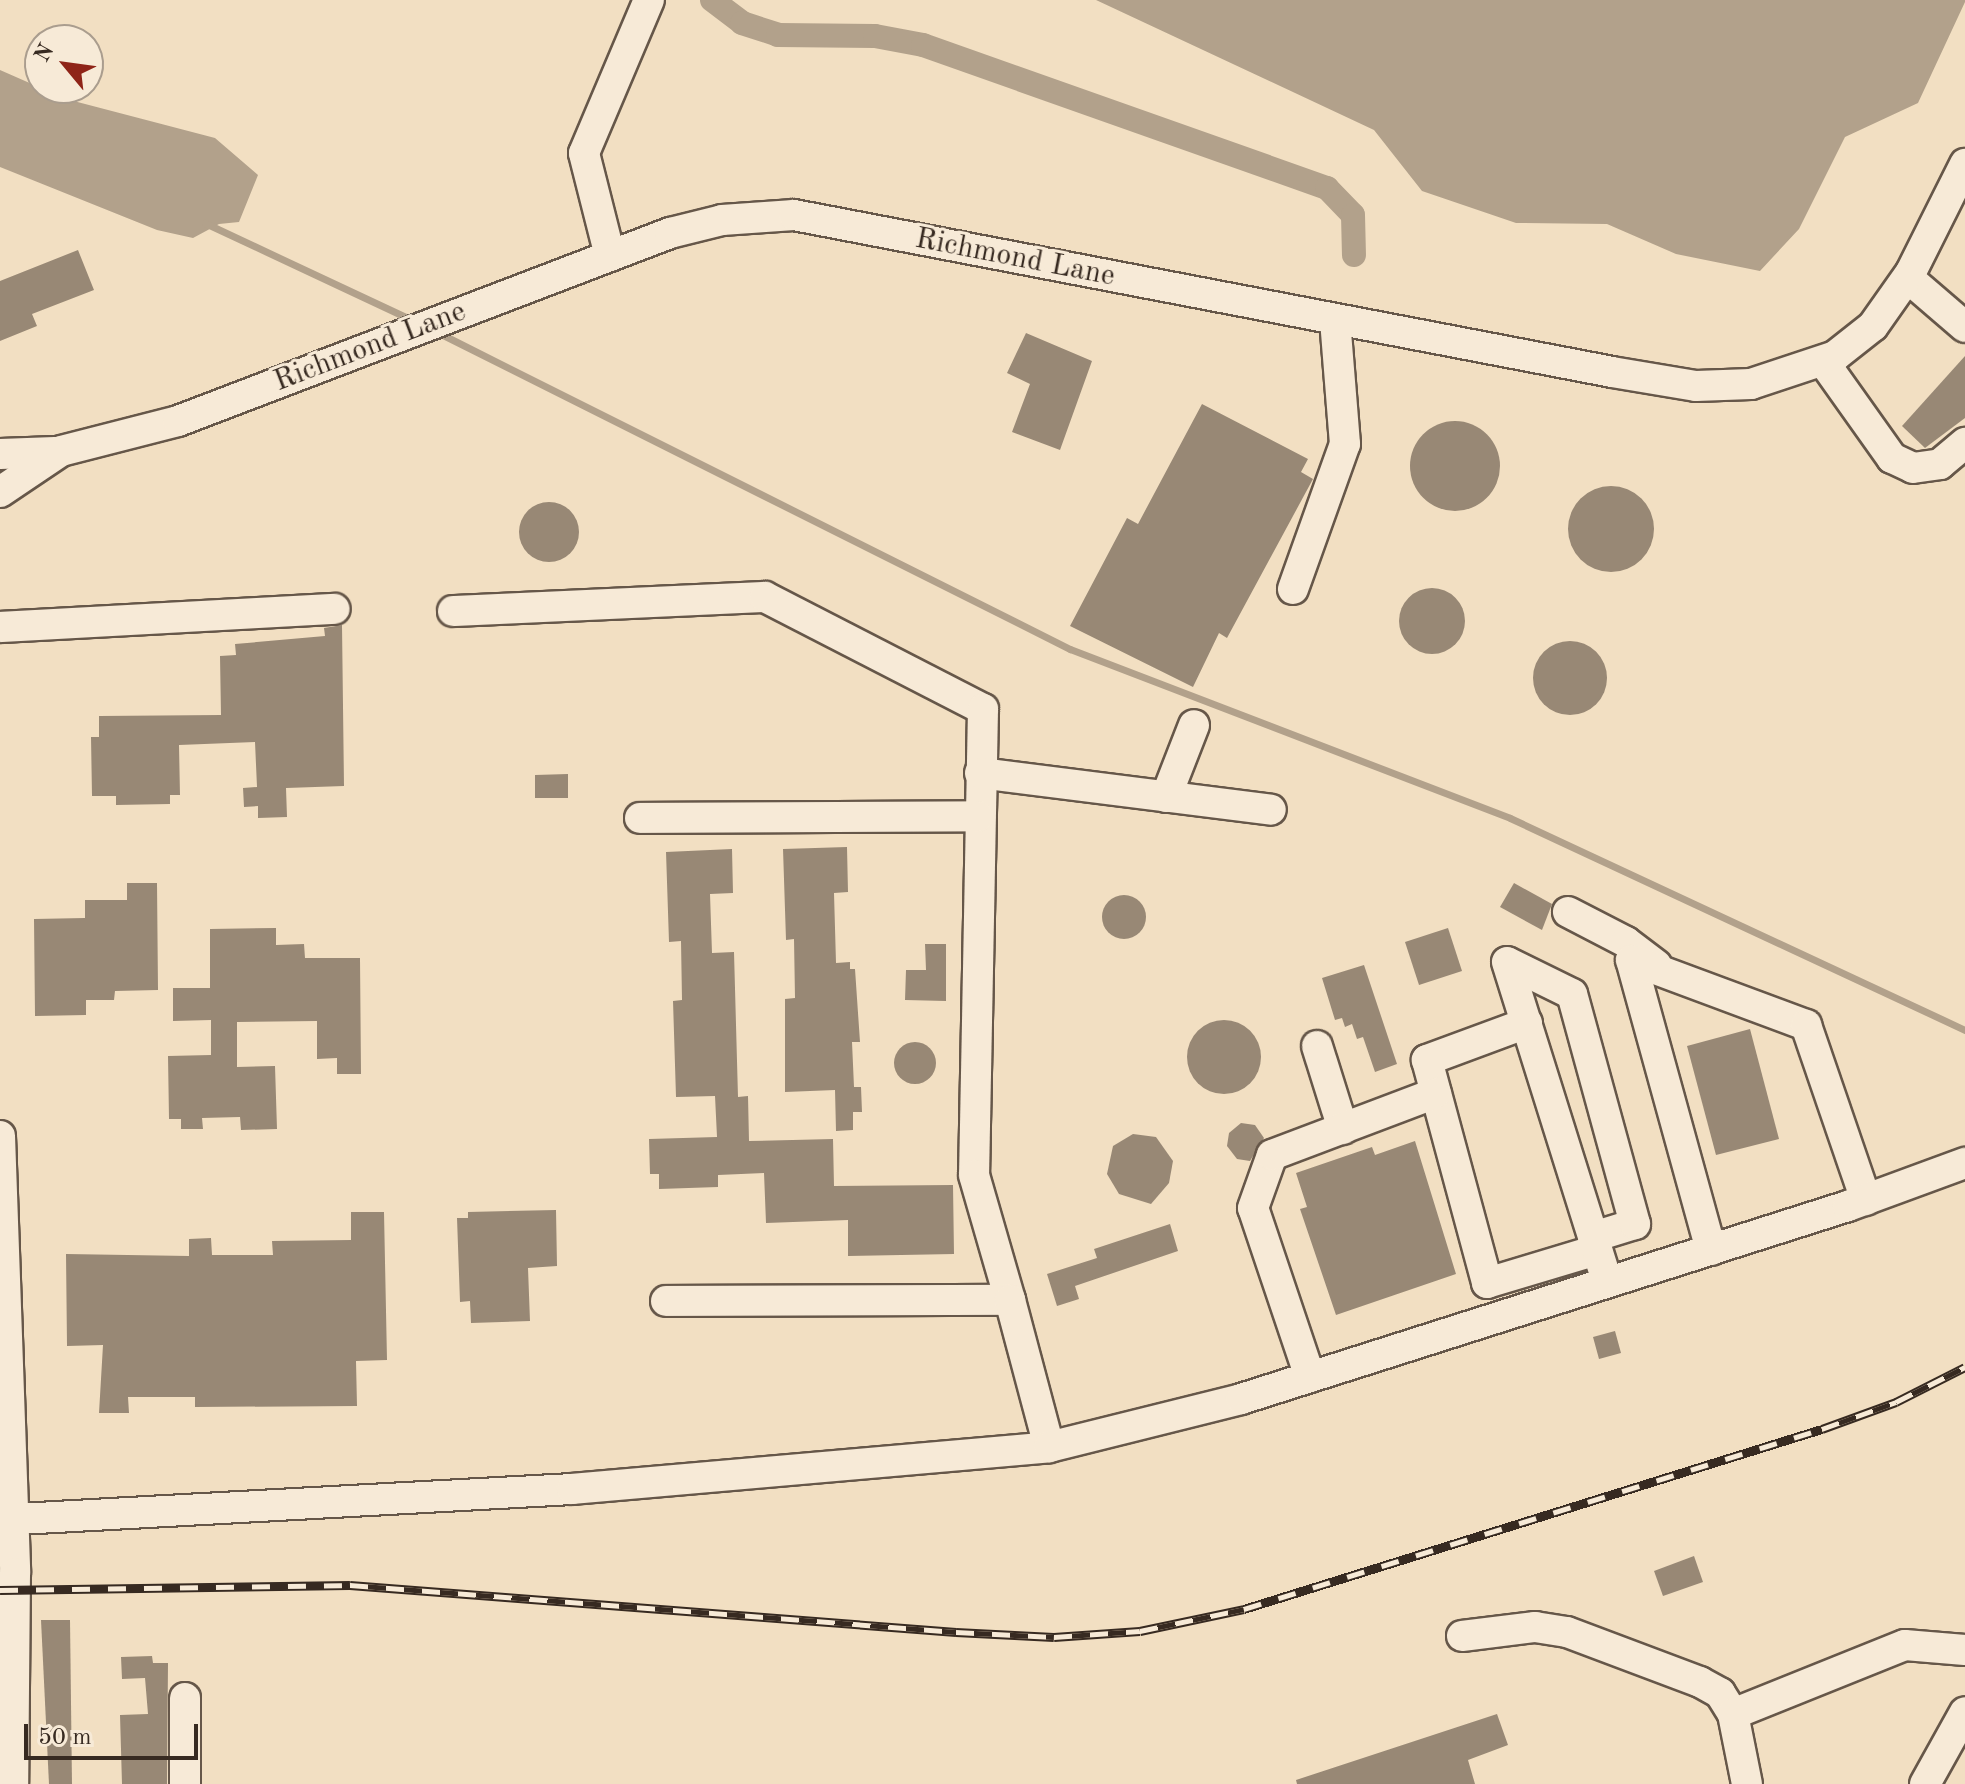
<!DOCTYPE html>
<html>
<head>
<meta charset="utf-8">
<style>
  body { margin:0 }
  #map { position:relative; width:1965px; height:1784px; overflow:hidden; background:#f2dfc2; font-family:"Old Standard TT",serif }
  div>[style] { position:absolute }
  .water>* { inset:0; background:#b2a18b }
  .stream>* { height:7px; margin:-3.5px; padding:0 3.5px; transform-origin:3.5px; border-radius:3.5px; background:#b2a18b }
  .canal>* { height:24px; margin:-12px; padding:0 12px; transform-origin:12px; border-radius:12px; background:#b2a18b }
  .building>* { inset:0; background:#988875 }
  .round { border-radius:50% }
  .roads { filter:drop-shadow(2px 0 #665749) drop-shadow(-2px 0 #665749) drop-shadow(0 2px #665749) drop-shadow(0 -2px #665749) }
  .minor>* { height:30px; margin:-15px; padding:0 15px; transform-origin:15px; border-radius:15px; background:#f7ead7 }
  .rail>* { height:9px; margin-top:-4.5px; transform-origin:0; background:repeating-linear-gradient(90deg,#f7ead7 0 18px,#372a21 0 36px); box-sizing:border-box; border-block:2px solid #372a21 }
  span { translate:-50% -50%; white-space:nowrap; text-align:center; line-height:1.15; -webkit-text-stroke:6px #f7ead7; paint-order:stroke }
  .street-label { font-size:30px; color:#372a21 }
  .north { position:absolute; left:24px; top:24px; width:80px; height:80px; box-sizing:border-box; background:#f7ead7; border:2px solid #aa9d8e; border-radius:50%; rotate:299deg; font-size:22px; font-weight:700; line-height:32px; text-align:center; color:#372a21 }
  .north::after { content:''; display:block; margin:auto; width:28px; height:36px; background:#8f2418; clip-path:polygon(50% 0,100% 100%,50% 72%,0 100%) }
  .scale { position:absolute; left:24px; top:1724px; width:174px; height:36px; box-sizing:border-box; border:4px solid #372a21; border-top:0; padding-left:10px; font-size:24px; line-height:28px; white-space:nowrap; color:#372a21; -webkit-text-stroke:6px #f7ead7; paint-order:stroke }
</style>
</head>
<body>
<div id="map">
  <div class="water">
    <div style="clip-path:polygon(1096px 0,1965px 0,1965px 2px,1918px 103px,1845px 137px,1799px 229px,1760px 271px,1676px 254px,1607px 224px,1516px 223px,1422px 191px,1374px 130px)"></div>
    <div style="clip-path:polygon(0 70px,66px 99px,215px 138px,258px 175px,239px 222px,219px 224px,193px 238px,157px 230px,0 167px)"></div>
  </div>
  <div class="stream">
    <div style="left:205px;top:223px;width:231px;rotate:25.1deg"></div>
    <div style="left:437px;top:332px;width:708px;rotate:26.6deg"></div>
    <div style="left:1070px;top:649px;width:471px;rotate:21deg"></div>
    <div style="left:1510px;top:818px;width:502px;rotate:24.98deg"></div>
  </div>
  <div class="canal">
    <div style="left:712px;top:0;width:38px;rotate:37deg"></div>
    <div style="left:742px;top:23px;width:38px;rotate:18deg"></div>
    <div style="left:778px;top:35px;width:97px;rotate:0.6deg"></div>
    <div style="left:875px;top:36px;width:49px;rotate:10.6deg"></div>
    <div style="left:923px;top:45px;width:429px;rotate:19.5deg"></div>
    <div style="left:1327px;top:188px;width:37px;rotate:46deg"></div>
    <div style="left:1353px;top:215px;width:40px;rotate:88.6deg"></div>
  </div>
  <div class="building">
    <div style="clip-path:polygon(78px 250px,94px 290px,32px 314px,37px 326px,0 341px,0 281px)"></div>
    <div style="clip-path:polygon(1026px 333px,1092px 361px,1060px 450px,1012px 432px,1030px 384px,1007px 373px)"></div>
    <div style="clip-path:polygon(1965px 356px,1965px 418px,1925px 448px,1902px 426px)"></div>
    <div style="clip-path:polygon(1202px 404px,1308px 459px,1301px 472px,1313px 479px,1227px 638px,1219px 633px,1193px 687px,1070px 626px,1127px 518px,1138px 524px)"></div>
    <div class="round" style="left:1410px;top:421px;width:90px;height:90px"></div>
    <div class="round" style="left:1568px;top:486px;width:86px;height:86px"></div>
    <div class="round" style="left:519px;top:502px;width:60px;height:60px"></div>
    <div class="round" style="left:1399px;top:588px;width:66px;height:66px"></div>
    <div style="clip-path:polygon(342px 625px,344px 786px,286px 788px,287px 817px,258px 818px,258px 806px,244px 807px,243px 788px,257px 787px,255px 742px,179px 745px,180px 795px,170px 795px,170px 804px,116px 805px,116px 796px,92px 796px,91px 737px,99px 737px,99px 716px,221px 715px,220px 656px,236px 655px,235px 644px,325px 636px,324px 628px)"></div>
    <div class="round" style="left:1533px;top:641px;width:74px;height:74px"></div>
    <div style="clip-path:polygon(568px 774px,568px 798px,535px 798px,535px 775px)"></div>
    <div style="clip-path:polygon(847px 847px,848px 892px,834px 893px,836px 963px,850px 962px,850px 969px,855px 969px,860px 1042px,852px 1042px,854px 1087px,861px 1087px,862px 1112px,853px 1112px,853px 1130px,836px 1131px,835px 1090px,785px 1092px,785px 999px,795px 998px,794px 939px,786px 940px,783px 849px)"></div>
    <div style="clip-path:polygon(732px 849px,733px 893px,710px 894px,712px 953px,734px 952px,738px 1097px,748px 1096px,749px 1141px,833px 1139px,834px 1186px,953px 1185px,954px 1254px,848px 1256px,848px 1220px,766px 1223px,764px 1173px,718px 1175px,718px 1187px,659px 1189px,659px 1174px,650px 1174px,649px 1139px,717px 1137px,715px 1096px,676px 1097px,673px 1001px,682px 1000px,681px 941px,669px 942px,666px 852px)"></div>
    <div style="clip-path:polygon(127px 883px,157px 883px,158px 990px,115px 991px,114px 1000px,86px 1000px,86px 1015px,35px 1016px,34px 919px,85px 918px,85px 900px,127px 900px)"></div>
    <div style="clip-path:polygon(1514px 883px,1552px 904px,1542px 930px,1500px 907px)"></div>
    <div class="round" style="left:1102px;top:895px;width:44px;height:44px"></div>
    <div style="clip-path:polygon(276px 928px,276px 945px,304px 944px,305px 958px,360px 958px,361px 1074px,337px 1074px,337px 1058px,317px 1059px,317px 1021px,237px 1022px,237px 1067px,275px 1066px,277px 1129px,241px 1130px,240px 1117px,202px 1118px,203px 1129px,181px 1129px,181px 1119px,169px 1119px,168px 1056px,211px 1055px,211px 1020px,173px 1021px,173px 988px,210px 988px,210px 929px)"></div>
    <div style="clip-path:polygon(1448px 928px,1462px 971px,1419px 985px,1405px 942px)"></div>
    <div style="clip-path:polygon(925px 944px,946px 944px,946px 1001px,905px 1000px,906px 970px,926px 970px)"></div>
    <div style="clip-path:polygon(1364px 965px,1397px 1064px,1375px 1072px,1363px 1037px,1357px 1039px,1352px 1024px,1345px 1027px,1342px 1018px,1335px 1020px,1322px 978px)"></div>
    <div class="round" style="left:1187px;top:1020px;width:74px;height:74px"></div>
    <div style="clip-path:polygon(1750px 1029px,1779px 1139px,1716px 1155px,1687px 1046px)"></div>
    <div class="round" style="left:894px;top:1042px;width:42px;height:42px"></div>
    <div style="clip-path:polygon(1241px 1123px,1255px 1125px,1264px 1138px,1250px 1161px,1237px 1159px,1227px 1146px,1229px 1133px)"></div>
    <div style="clip-path:polygon(1133px 1134px,1156px 1137px,1173px 1161px,1169px 1183px,1151px 1204px,1119px 1194px,1107px 1174px,1113px 1146px)"></div>
    <div style="clip-path:polygon(1415px 1141px,1456px 1274px,1336px 1315px,1300px 1209px,1307px 1207px,1296px 1173px,1372px 1147px,1375px 1155px)"></div>
    <div style="clip-path:polygon(556px 1210px,557px 1266px,528px 1268px,530px 1321px,471px 1323px,470px 1301px,460px 1302px,457px 1218px,468px 1218px,468px 1212px)"></div>
    <div style="clip-path:polygon(351px 1212px,384px 1212px,387px 1360px,356px 1361px,357px 1406px,195px 1407px,195px 1397px,128px 1397px,129px 1413px,99px 1413px,103px 1345px,67px 1346px,66px 1254px,189px 1256px,189px 1239px,211px 1238px,212px 1255px,273px 1255px,272px 1241px,351px 1240px)"></div>
    <div style="clip-path:polygon(1170px 1224px,1178px 1251px,1075px 1286px,1079px 1299px,1057px 1306px,1047px 1274px,1097px 1258px,1094px 1249px)"></div>
    <div style="clip-path:polygon(1615px 1331px,1621px 1353px,1599px 1359px,1593px 1337px)"></div>
    <div style="clip-path:polygon(1694px 1556px,1703px 1582px,1663px 1596px,1654px 1571px)"></div>
    <div style="clip-path:polygon(41px 1620px,70px 1620px,72px 1784px,49px 1784px)"></div>
    <div style="clip-path:polygon(152px 1656px,153px 1663px,168px 1663px,167px 1784px,122px 1784px,120px 1715px,148px 1714px,145px 1678px,122px 1679px,121px 1657px)"></div>
    <div style="clip-path:polygon(1497px 1714px,1508px 1745px,1468px 1760px,1475px 1784px,1297px 1784px,1296px 1780px)"></div>
  </div>
  <div class="roads">
    <div class="minor">
      <div style="left:610px;top:256px;width:106px;rotate:-104.2deg"></div>
      <div style="left:584px;top:153px;width:166px;rotate:-67deg"></div>
      <div style="left:1908px;top:278px;width:75px;rotate:40.7deg"></div>
      <div style="left:1823px;top:361px;width:119px;rotate:54.6deg"></div>
      <div style="left:1892px;top:458px;width:23px;rotate:25deg"></div>
      <div style="left:1913px;top:468px;width:27px;rotate:-8deg"></div>
      <div style="left:1940px;top:464px;width:33px;rotate:-40deg"></div>
      <div style="left:0;top:454px;width:55px;rotate:-2.1deg"></div>
      <div style="left:0;top:492px;width:73px;rotate:-33.9deg"></div>
      <div style="left:61px;top:451px;width:121px;rotate:-14.4deg"></div>
      <div style="left:178px;top:421px;width:527px;rotate:-20.91deg"></div>
      <div style="left:670px;top:233px;width:54px;rotate:-14deg"></div>
      <div style="left:722px;top:220px;width:72px;rotate:-4deg"></div>
      <div style="left:794px;top:215px;width:833px;rotate:10.86deg"></div>
      <div style="left:1612px;top:372px;width:85px;rotate:9.5deg"></div>
      <div style="left:1696px;top:386px;width:55px;rotate:-2.1deg"></div>
      <div style="left:1751px;top:384px;width:89px;rotate:-18.4deg"></div>
      <div style="left:1835px;top:356px;width:48px;rotate:-38.3deg"></div>
      <div style="left:1873px;top:326px;width:66px;rotate:-54.9deg"></div>
      <div style="left:1911px;top:272px;width:121px;rotate:-63.4deg"></div>
      <div style="left:1293px;top:589px;width:154px;rotate:-70.3deg"></div>
      <div style="left:1345px;top:444px;width:125px;rotate:-94.6deg"></div>
      <div style="left:453px;top:611px;width:312px;rotate:-2.6deg"></div>
      <div style="left:765px;top:597px;width:245px;rotate:27.2deg"></div>
      <div style="left:983px;top:709px;width:466px;rotate:91.1deg"></div>
      <div style="left:974px;top:1175px;width:130px;rotate:73.9deg"></div>
      <div style="left:0;top:627px;width:335px;rotate:-3.1deg"></div>
      <div style="left:980px;top:773px;width:293px;rotate:7.2deg"></div>
      <div style="left:1166px;top:797px;width:77px;rotate:-68.7deg"></div>
      <div style="left:640px;top:818px;width:338px;rotate:-0.3deg"></div>
      <div style="left:1568px;top:912px;width:65px;rotate:27.3deg"></div>
      <div style="left:1626px;top:942px;width:38px;rotate:37deg"></div>
      <div style="left:1527px;top:1023px;width:107px;rotate:159.7deg"></div>
      <div style="left:1427px;top:1060px;width:231px;rotate:74.9deg"></div>
      <div style="left:1487px;top:1283px;width:115px;rotate:-16.7deg"></div>
      <div style="left:1317px;top:1046px;width:87px;rotate:72.6deg"></div>
      <div style="left:0;top:1136px;width:437px;rotate:88deg"></div>
      <div style="left:15px;top:1573px;width:211px;rotate:90.5deg"></div>
      <div style="left:1593px;top:1237px;width:44px;rotate:-17.2deg"></div>
      <div style="left:1635px;top:1224px;width:238px;rotate:-105.3deg"></div>
      <div style="left:1572px;top:994px;width:72px;rotate:-153.8deg"></div>
      <div style="left:1507px;top:962px;width:335px;rotate:72.6deg"></div>
      <div style="left:1711px;top:1250px;width:301px;rotate:-105.4deg"></div>
      <div style="left:1631px;top:960px;width:187px;rotate:20.4deg"></div>
      <div style="left:1806px;top:1025px;width:185px;rotate:71.1deg"></div>
      <div style="left:666px;top:1301px;width:344px;rotate:-0.2deg"></div>
      <div style="left:1010px;top:1300px;width:152px;rotate:75.1deg"></div>
      <div style="left:1310px;top:1377px;width:178px;rotate:-108.6deg"></div>
      <div style="left:1253px;top:1208px;width:56px;rotate:-70.3deg"></div>
      <div style="left:1272px;top:1155px;width:175px;rotate:-20.7deg"></div>
      <div style="left:0;top:1520px;width:573px;rotate:-3.1deg"></div>
      <div style="left:572px;top:1489px;width:479px;rotate:-5deg"></div>
      <div style="left:1049px;top:1447px;width:198px;rotate:-14deg"></div>
      <div style="left:1241px;top:1399px;width:637px;rotate:-17.64deg"></div>
      <div style="left:1848px;top:1206px;width:125px;rotate:-20.2deg"></div>
      <div style="left:1462px;top:1636px;width:74px;rotate:-7deg"></div>
      <div style="left:1535px;top:1627px;width:32px;rotate:9deg"></div>
      <div style="left:1567px;top:1632px;width:142px;rotate:20.6deg"></div>
      <div style="left:1700px;top:1682px;width:23px;rotate:29deg"></div>
      <div style="left:1720px;top:1693px;width:25px;rotate:58deg"></div>
      <div style="left:1733px;top:1714px;width:71px;rotate:78.7deg"></div>
      <div style="left:185px;top:1698px;width:86px;rotate:90deg"></div>
      <div style="left:1733px;top:1714px;width:185px;rotate:-21.9deg"></div>
      <div style="left:1905px;top:1645px;width:60px;rotate:4.8deg"></div>
      <div style="left:1925px;top:1784px;width:82px;rotate:-60.9deg"></div>
    </div>
  </div>
  <div class="rail">
    <div style="left:0;top:1590px;width:350px;rotate:-0.8deg"></div>
    <div style="left:350px;top:1585px;width:608px;rotate:4.43deg"></div>
    <div style="left:956px;top:1632px;width:98px;rotate:2.9deg"></div>
    <div style="left:1054px;top:1637px;width:86px;rotate:-4deg"></div>
    <div style="left:1140px;top:1631px;width:106px;rotate:-11.9deg"></div>
    <div style="left:1244px;top:1609px;width:605px;rotate:-17.3deg"></div>
    <div style="left:1822px;top:1429px;width:79px;rotate:-20deg"></div>
    <div style="left:1896px;top:1402px;width:77px;rotate:-26.9deg"></div>
  </div>
  <div class="street-label">
    <span style="left:1015px;top:258px;rotate:11deg">Richmond Lane</span>
    <span style="left:370px;top:347px;rotate:-21deg">Richmond Lane</span>
  </div>
  <div class="north">N</div>
  <div class="scale">50 m</div>
</div>
</body>
</html>
